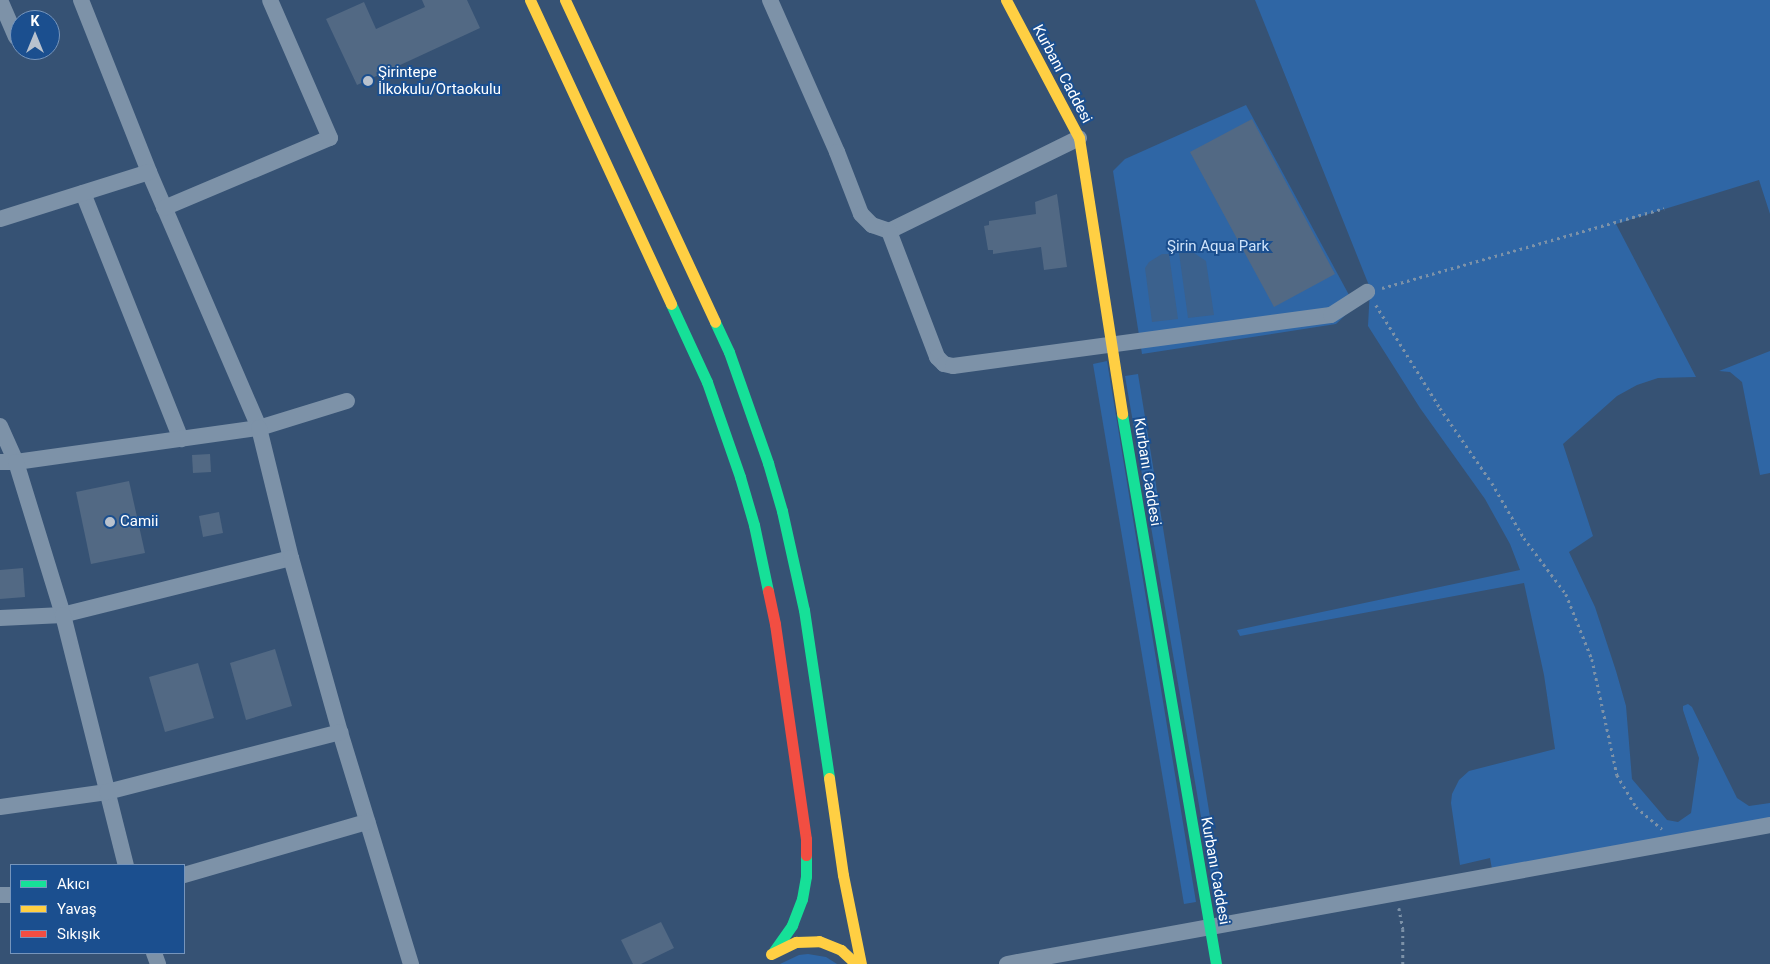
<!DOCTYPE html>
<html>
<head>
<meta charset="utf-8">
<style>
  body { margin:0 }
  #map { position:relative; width:1770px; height:964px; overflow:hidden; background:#365274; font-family:Roboto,sans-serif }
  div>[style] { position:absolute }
  .green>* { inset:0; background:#2f66a5 }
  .water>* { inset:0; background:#3b618d }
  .building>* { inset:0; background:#526984 }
  .path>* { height:2.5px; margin-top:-1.25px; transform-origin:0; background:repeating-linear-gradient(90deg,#7d92a8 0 2.5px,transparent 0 6.5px) }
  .street>* { height:16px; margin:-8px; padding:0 8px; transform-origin:8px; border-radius:8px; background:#7d92a8 }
  .fast>* { height:11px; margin:-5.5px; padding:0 5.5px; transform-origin:5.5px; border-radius:5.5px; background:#16e098 }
  .slow>* { height:11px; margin:-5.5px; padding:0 5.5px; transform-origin:5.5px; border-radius:5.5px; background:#ffcf43 }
  .jam>* { height:11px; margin:-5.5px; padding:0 5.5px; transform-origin:5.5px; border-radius:5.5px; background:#f24e42 }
  .dots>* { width:14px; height:14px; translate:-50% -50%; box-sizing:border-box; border:2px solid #1b4f8f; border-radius:50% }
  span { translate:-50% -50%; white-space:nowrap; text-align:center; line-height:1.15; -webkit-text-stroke:4px #1b4f8f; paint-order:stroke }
  .poi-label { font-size:15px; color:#fff }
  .left { translate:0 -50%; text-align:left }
  .street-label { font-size:15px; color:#fff }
  .park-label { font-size:15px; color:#cfe3fa }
  .legend { position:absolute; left:10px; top:864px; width:175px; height:90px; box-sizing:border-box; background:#1b4f8f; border:1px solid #7695bc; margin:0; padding:6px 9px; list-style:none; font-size:15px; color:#fff }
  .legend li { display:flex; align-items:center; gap:10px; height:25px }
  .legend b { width:25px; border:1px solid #7695bc }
  .north { position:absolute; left:10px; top:10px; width:50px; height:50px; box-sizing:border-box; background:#1b4f8f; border:1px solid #7695bc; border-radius:50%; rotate:0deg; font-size:14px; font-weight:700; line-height:20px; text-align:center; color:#fff }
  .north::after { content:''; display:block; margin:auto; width:18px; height:22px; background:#b9c2ce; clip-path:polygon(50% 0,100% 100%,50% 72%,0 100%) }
</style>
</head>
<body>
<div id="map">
  <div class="green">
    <div style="clip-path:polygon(1255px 0,1770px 0,1770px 214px,1759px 180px,1616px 224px,1696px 377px,1658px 378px,1637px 385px,1617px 396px,1563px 444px,1593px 536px,1569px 552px,1595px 607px,1616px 671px,1626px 706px,1632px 779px,1667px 820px,1678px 822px,1691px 813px,1699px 758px,1683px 710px,1683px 706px,1688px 704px,1692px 707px,1737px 798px,1749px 806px,1770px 803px,1770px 821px,1493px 875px,1490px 858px,1460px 865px,1451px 803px,1452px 794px,1459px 780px,1469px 771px,1555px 749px,1544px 675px,1524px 583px,1240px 636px,1237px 630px,1520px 570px,1510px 544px,1485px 499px,1420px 408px,1368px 326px,1370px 288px)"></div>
    <div style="clip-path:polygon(1246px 105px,1355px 306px,1336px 324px,1142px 354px,1113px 171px,1125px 159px)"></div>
    <div style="clip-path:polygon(1770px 351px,1770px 473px,1760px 475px,1742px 382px,1730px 372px,1719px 371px)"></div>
    <div style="clip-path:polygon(1107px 361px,1196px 902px,1184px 904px,1093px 364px)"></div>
    <div style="clip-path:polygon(1138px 374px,1223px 897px,1215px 898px,1125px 376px)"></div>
    <div style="clip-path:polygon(808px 954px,826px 957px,837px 964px,780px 964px,799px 955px)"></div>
  </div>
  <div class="water">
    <div style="clip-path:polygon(1187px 252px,1194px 253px,1206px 261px,1214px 315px,1188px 318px,1179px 253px)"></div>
    <div style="clip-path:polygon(1162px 254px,1169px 254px,1178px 319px,1152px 322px,1145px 268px,1149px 262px)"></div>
  </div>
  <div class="building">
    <div style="clip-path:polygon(422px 0,467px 0,480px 28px,357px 85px,326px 19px,364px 2px,376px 29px,425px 7px)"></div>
    <div style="clip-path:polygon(1252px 119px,1335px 274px,1274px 307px,1190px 152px)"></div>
    <div style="clip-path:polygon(1057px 194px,1067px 267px,1044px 270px,1041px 247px,993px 254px,993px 250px,988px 250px,984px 226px,989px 225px,989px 221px,1036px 214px,1035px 202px)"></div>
    <div style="clip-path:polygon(210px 454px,211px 472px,193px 473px,192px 455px)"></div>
    <div style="clip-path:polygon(129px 481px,145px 553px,91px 564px,76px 492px)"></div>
    <div style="clip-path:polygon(219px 512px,223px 533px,203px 537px,199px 516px)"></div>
    <div style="clip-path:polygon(23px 568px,25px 597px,0 599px,0 570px)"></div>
    <div style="clip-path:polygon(275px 649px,292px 706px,246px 720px,230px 663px)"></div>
    <div style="clip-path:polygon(198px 663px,214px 718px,165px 732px,149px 677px)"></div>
    <div style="clip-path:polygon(661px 922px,674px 948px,641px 964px,633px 964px,621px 940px)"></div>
  </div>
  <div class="path">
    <div style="left:1382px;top:288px;width:293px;rotate:-15.8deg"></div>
    <div style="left:1376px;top:305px;width:121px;rotate:58.1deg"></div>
    <div style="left:1440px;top:408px;width:91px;rotate:55.3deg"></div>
    <div style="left:1492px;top:483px;width:64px;rotate:59.8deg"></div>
    <div style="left:1524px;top:538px;width:70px;rotate:53.1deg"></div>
    <div style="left:1566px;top:594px;width:70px;rotate:68.2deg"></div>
    <div style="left:1592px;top:659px;width:119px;rotate:77.8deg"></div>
    <div style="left:1617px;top:775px;width:37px;rotate:59deg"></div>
    <div style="left:1636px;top:807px;width:34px;rotate:40deg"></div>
    <div style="left:1399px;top:908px;width:21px;rotate:79deg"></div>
    <div style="left:1403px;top:929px;width:35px;rotate:90deg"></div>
  </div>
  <div class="street">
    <div style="left:0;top:0;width:40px;rotate:66.6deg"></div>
    <div style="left:81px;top:0;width:185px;rotate:68.4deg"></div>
    <div style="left:149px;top:172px;width:279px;rotate:66.7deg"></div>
    <div style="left:259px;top:428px;width:92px;rotate:-17.1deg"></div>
    <div style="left:770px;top:0;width:166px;rotate:66.2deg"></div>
    <div style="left:837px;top:152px;width:66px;rotate:68.8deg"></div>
    <div style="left:861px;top:214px;width:16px;rotate:45deg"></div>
    <div style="left:872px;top:225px;width:18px;rotate:19deg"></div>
    <div style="left:1079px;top:138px;width:212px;rotate:153.9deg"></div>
    <div style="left:889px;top:231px;width:135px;rotate:69.1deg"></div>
    <div style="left:937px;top:357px;width:10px;rotate:45deg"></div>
    <div style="left:944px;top:364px;width:9px;rotate:13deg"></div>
    <div style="left:953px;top:366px;width:381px;rotate:-7.7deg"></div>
    <div style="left:1331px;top:315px;width:43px;rotate:-32.6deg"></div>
    <div style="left:83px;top:193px;width:265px;rotate:68.3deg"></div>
    <div style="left:164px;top:208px;width:180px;rotate:-22.9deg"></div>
    <div style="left:330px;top:138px;width:150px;rotate:-113.5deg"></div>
    <div style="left:0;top:219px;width:156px;rotate:-17.5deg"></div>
    <div style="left:0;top:426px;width:39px;rotate:66deg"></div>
    <div style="left:16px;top:462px;width:245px;rotate:-8deg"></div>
    <div style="left:259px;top:428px;width:134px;rotate:76.2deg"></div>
    <div style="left:291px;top:558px;width:235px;rotate:166deg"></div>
    <div style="left:63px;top:615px;width:63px;rotate:177.3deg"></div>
    <div style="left:0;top:462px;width:16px"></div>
    <div style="left:16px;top:462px;width:160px;rotate:72.9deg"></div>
    <div style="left:63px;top:615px;width:258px;rotate:75.9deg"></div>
    <div style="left:291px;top:558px;width:181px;rotate:74.3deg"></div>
    <div style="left:340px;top:732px;width:243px;rotate:73deg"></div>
    <div style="left:0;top:807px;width:108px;rotate:-8deg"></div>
    <div style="left:107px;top:792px;width:241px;rotate:-14.4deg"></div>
    <div style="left:184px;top:875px;width:191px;rotate:-16.2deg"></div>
    <div style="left:0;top:895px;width:11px"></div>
    <div style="left:154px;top:953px;width:12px;rotate:70deg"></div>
    <div style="left:1007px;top:964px;width:776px;rotate:-10.32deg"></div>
  </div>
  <div class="fast">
    <div style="left:671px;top:304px;width:86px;rotate:65.2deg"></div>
    <div style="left:707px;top:382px;width:101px;rotate:70.8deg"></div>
    <div style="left:740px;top:477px;width:50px;rotate:73.7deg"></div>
    <div style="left:754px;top:525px;width:67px;rotate:78deg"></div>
    <div style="left:715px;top:322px;width:33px;rotate:65deg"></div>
    <div style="left:729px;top:352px;width:118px;rotate:70.6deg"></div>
    <div style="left:768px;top:463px;width:50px;rotate:73.7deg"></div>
    <div style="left:782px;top:511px;width:101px;rotate:77.5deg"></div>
    <div style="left:804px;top:610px;width:170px;rotate:81.5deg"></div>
    <div style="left:1122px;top:414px;width:558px;rotate:80.3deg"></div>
    <div style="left:774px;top:951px;width:32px;rotate:-55deg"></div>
    <div style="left:792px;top:925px;width:28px;rotate:-69deg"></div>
    <div style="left:802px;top:899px;width:23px;rotate:-80deg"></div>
    <div style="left:806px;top:876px;width:21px;rotate:-90deg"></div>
  </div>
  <div class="slow">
    <div style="left:530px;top:0;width:335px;rotate:65.1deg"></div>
    <div style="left:565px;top:0;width:355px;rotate:65deg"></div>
    <div style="left:1006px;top:0;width:156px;rotate:62.1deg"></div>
    <div style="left:1079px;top:138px;width:279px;rotate:81.1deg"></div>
    <div style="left:829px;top:778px;width:98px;rotate:81.8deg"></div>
    <div style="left:843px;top:875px;width:91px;rotate:78.6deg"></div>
    <div style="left:771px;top:954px;width:28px;rotate:-26deg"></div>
    <div style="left:796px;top:942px;width:23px;rotate:-2deg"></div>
    <div style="left:819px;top:941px;width:24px;rotate:22deg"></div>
    <div style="left:841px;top:950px;width:21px;rotate:43deg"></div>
  </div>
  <div class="jam">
    <div style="left:768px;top:591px;width:34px;rotate:78deg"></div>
    <div style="left:775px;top:624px;width:217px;rotate:81.8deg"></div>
    <div style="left:806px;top:839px;width:16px;rotate:90deg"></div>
  </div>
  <div class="dots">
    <div style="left:368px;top:81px;background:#b9c2ce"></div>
    <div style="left:110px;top:522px;background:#b9c2ce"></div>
  </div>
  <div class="poi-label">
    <span class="left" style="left:378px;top:81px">Şirintepe<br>İlkokulu/Ortaokulu</span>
    <span class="left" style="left:120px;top:522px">Camii</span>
  </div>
  <div class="street-label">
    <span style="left:1062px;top:74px;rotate:62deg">Kurbanı Caddesi</span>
    <span style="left:1147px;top:472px;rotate:81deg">Kurbanı Caddesi</span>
    <span style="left:1215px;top:871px;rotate:80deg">Kurbanı Caddesi</span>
  </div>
  <div class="park-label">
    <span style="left:1218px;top:247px">Şirin Aqua Park</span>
  </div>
  <ul class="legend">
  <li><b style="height:6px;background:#16e098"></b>Akıcı</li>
  <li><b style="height:6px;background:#ffcf43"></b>Yavaş</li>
  <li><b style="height:6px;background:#f24e42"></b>Sıkışık</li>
  </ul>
  <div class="north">K</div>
</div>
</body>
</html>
